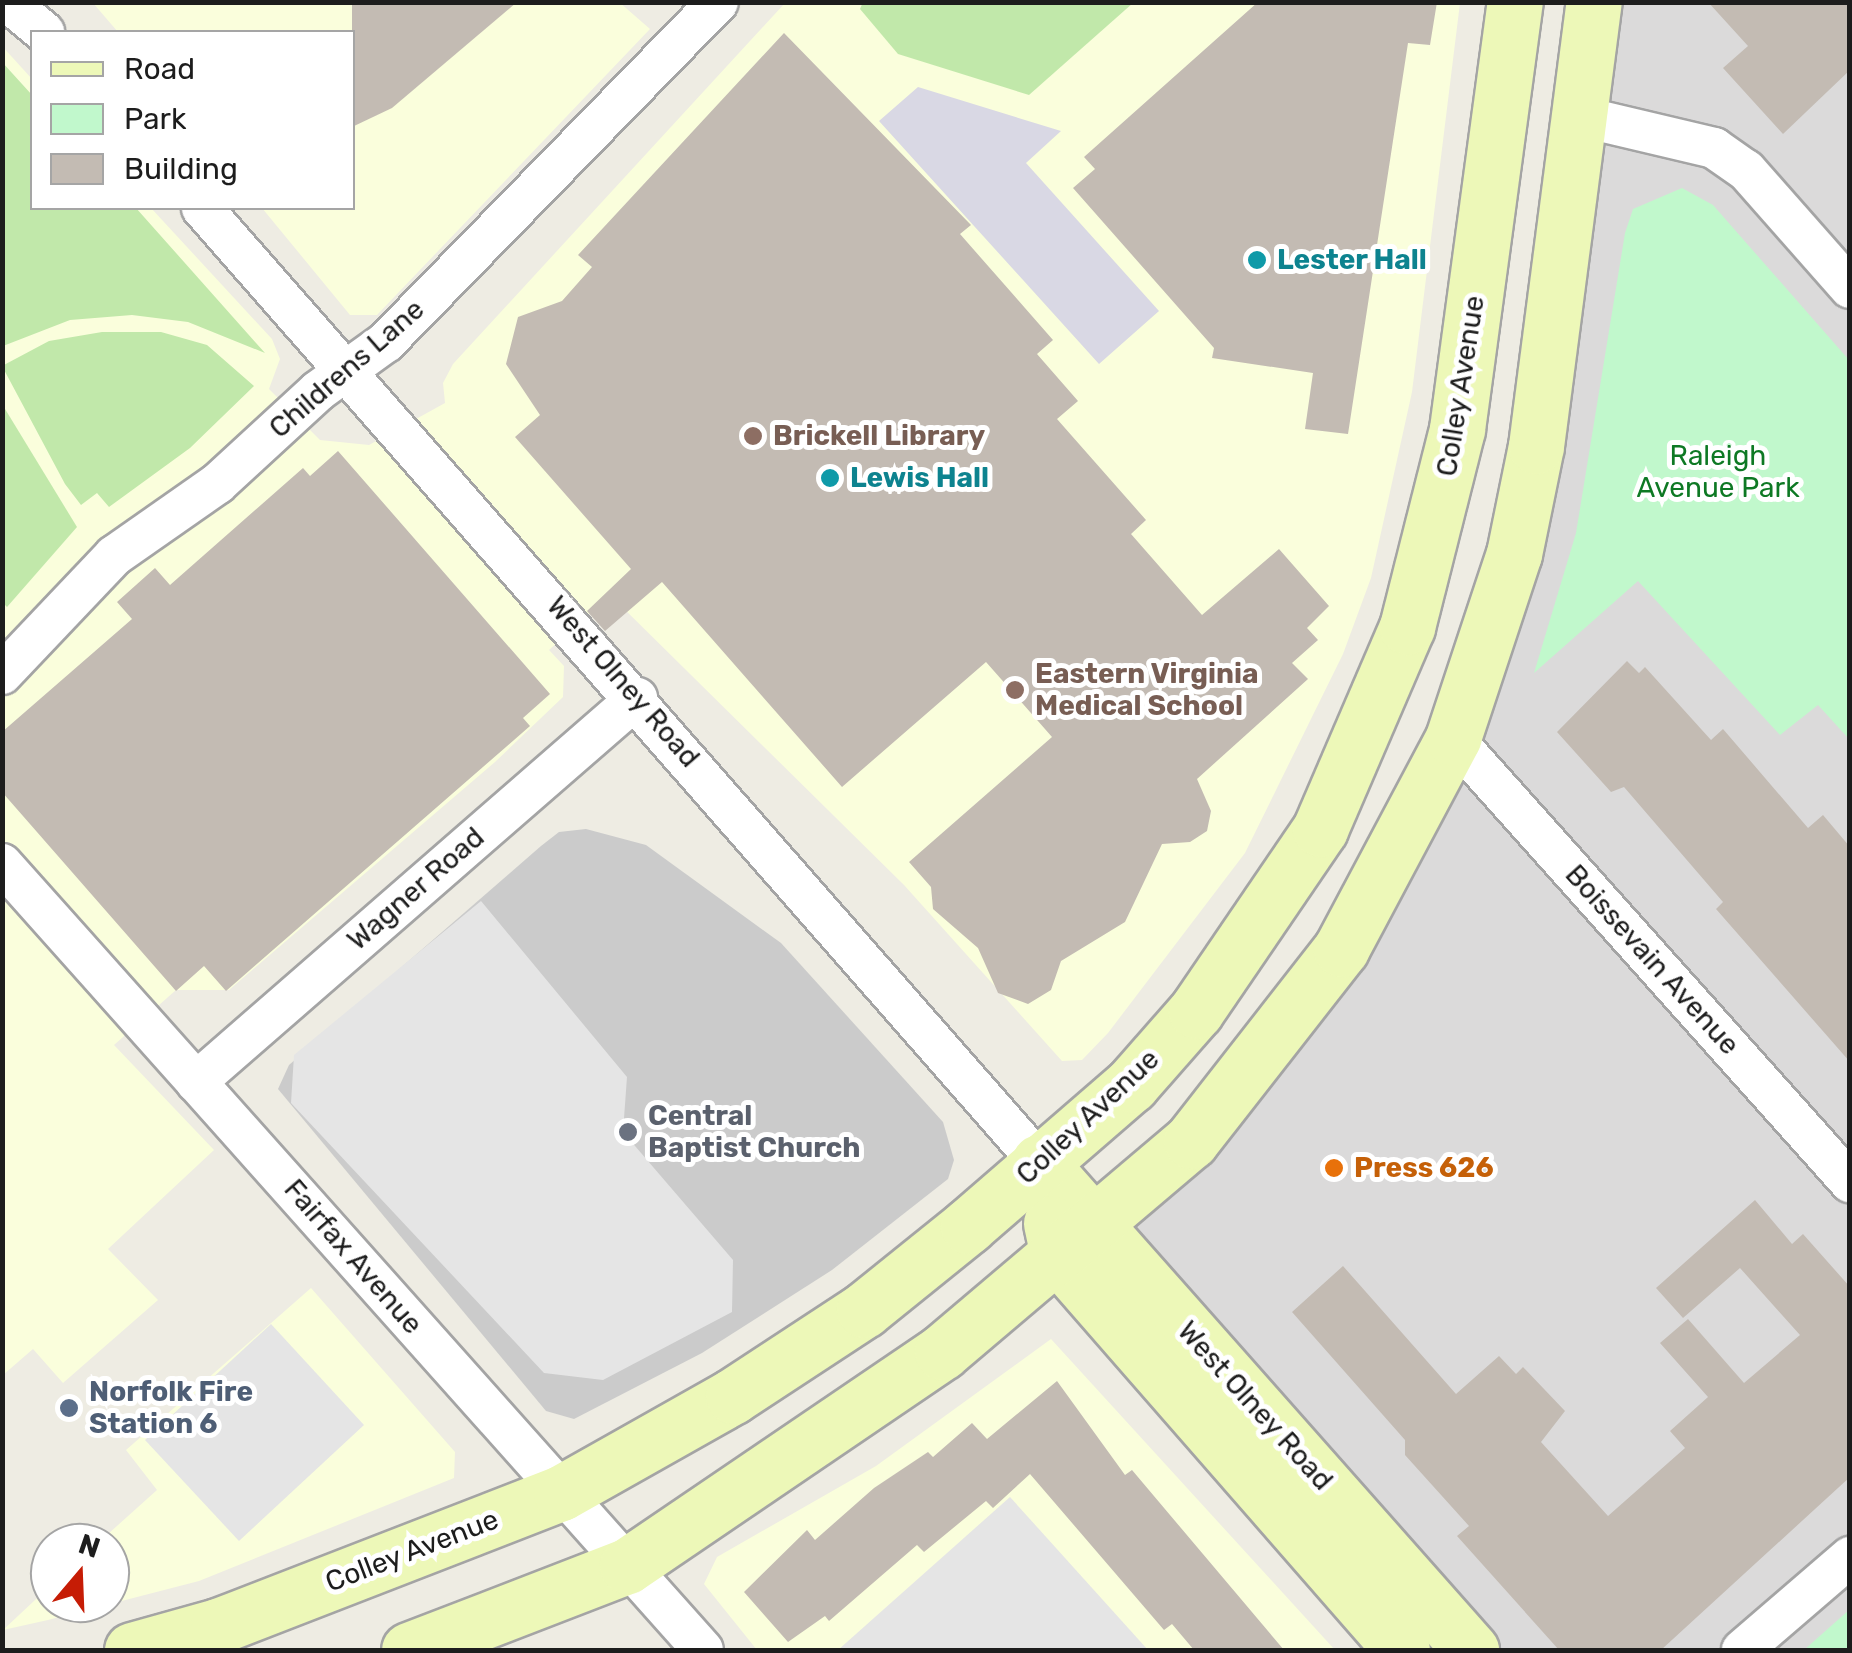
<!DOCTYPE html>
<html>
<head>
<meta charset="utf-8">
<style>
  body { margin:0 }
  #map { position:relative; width:1852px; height:1653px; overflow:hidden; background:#eeece3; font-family:Rubik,sans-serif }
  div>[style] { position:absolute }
  .residential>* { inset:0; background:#dbdada }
  .education>* { inset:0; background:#fafedc }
  .religious>* { inset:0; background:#cbcbcb }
  .grass>* { inset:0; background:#c1e8aa }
  .park>* { inset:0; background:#c1f8cc }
  .parking>* { inset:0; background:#e5e5e5 }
  .plaza>* { inset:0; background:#d9d8e4 }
  .building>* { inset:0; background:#c3bbb3 }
  .roads { filter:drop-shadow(2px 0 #a4a4a4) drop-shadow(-2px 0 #a4a4a4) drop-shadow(0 2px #a4a4a4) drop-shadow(0 -2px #a4a4a4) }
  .street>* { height:40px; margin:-20px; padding:0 20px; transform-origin:20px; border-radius:20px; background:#fff }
  .secondary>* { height:55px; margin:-27.5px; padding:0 27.5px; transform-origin:27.5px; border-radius:27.5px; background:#edf8b8 }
  .dots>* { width:28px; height:28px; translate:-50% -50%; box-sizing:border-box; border:5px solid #fff; border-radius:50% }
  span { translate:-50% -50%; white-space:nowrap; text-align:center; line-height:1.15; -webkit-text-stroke:10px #fff; paint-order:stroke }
  .culture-label { font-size:28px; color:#0d838f; font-weight:700 }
  .left { translate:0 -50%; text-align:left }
  .street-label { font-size:28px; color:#1d1d1d }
  .education-label { font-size:28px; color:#785e54; font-weight:700 }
  .park-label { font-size:28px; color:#0e7924 }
  .worship-label { font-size:28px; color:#5b616d; font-weight:700 }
  .food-label { font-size:28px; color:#c56008; font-weight:700 }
  .service-label { font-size:28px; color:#4e5e75; font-weight:700 }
  .frame { position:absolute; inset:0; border:5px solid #1d1d1d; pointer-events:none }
  .legend { position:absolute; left:30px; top:30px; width:325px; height:180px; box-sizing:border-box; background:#fff; border:2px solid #a5a5a5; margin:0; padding:12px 18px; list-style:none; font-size:30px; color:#1d1d1d }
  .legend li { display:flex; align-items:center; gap:20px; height:50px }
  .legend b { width:50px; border:2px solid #a5a5a5 }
  .north { position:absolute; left:30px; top:1523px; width:100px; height:100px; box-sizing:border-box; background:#fff; border:2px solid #a5a5a5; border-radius:50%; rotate:19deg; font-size:28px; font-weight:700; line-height:40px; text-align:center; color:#1d1d1d }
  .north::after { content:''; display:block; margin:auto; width:35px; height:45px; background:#c61c05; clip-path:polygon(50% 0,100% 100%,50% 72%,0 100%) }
</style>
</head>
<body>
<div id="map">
  <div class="residential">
    <div style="clip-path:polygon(1606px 3px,1849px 3px,1849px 1650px,1442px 1650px,1098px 1223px,1431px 817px)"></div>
  </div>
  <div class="education">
    <div style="clip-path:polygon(619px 2px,650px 29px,377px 315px,350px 315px,262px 208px,352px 208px,352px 32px,118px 32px,93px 3px)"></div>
    <div style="clip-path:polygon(785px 3px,1460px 3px,1412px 392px,1371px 578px,1343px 654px,1245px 853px,1108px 1033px,1082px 1060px,1062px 1061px,904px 885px,610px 595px,549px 650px,564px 666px,563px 697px,495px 762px,229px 990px,176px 990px,114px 1045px,214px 1150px,108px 1249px,158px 1300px,63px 1383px,33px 1349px,3px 1375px,2px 46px,32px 79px,32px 208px,151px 208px,272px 339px,280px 359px,269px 389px,320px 440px,369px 445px,445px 403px,443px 383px,453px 364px)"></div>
    <div style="clip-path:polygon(311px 1288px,455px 1452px,454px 1478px,199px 1581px,48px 1620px,3px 1630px,50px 1586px,50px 1603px,110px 1603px,110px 1543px,98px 1543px,157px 1490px,126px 1450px)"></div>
    <div style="clip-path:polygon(1051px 1339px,1335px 1650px,757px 1650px,704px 1584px,717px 1557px,876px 1466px)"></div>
  </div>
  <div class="religious">
    <div style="clip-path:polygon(586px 829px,646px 845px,781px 943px,943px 1122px,954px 1160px,948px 1179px,832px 1270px,702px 1353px,574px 1419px,546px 1411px,278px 1089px,289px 1065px,541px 846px,559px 832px)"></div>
  </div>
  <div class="grass">
    <div style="clip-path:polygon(863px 2px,1133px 2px,1133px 3px,1029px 95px,898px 54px,860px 9px)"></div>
    <div style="clip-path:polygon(2px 62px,32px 95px,32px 208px,136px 208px,265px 353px,188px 322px,132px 315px,70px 320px,3px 346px)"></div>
    <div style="clip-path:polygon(102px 332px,161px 332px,207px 345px,254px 386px,190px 448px,109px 507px,97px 493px,81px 505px,65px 484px,2px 366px,49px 341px)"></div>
    <div style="clip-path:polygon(2px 404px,77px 527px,7px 607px,2px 602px)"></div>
  </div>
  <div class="park">
    <div style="clip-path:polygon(1682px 188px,1713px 205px,1849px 360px,1849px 739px,1818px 705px,1780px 735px,1638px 581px,1534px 673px,1576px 533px,1625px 233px,1633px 209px)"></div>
    <div style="clip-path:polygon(1849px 1610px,1849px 1650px,1804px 1650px)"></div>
  </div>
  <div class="parking">
    <div style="clip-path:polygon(481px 901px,627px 1077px,623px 1132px,733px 1260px,732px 1312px,603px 1380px,544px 1373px,291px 1103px,294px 1055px)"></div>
    <div style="clip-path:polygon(271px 1324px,364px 1425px,239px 1541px,145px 1440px)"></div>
    <div style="clip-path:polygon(1010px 1497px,1148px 1650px,838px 1650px)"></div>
  </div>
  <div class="plaza">
    <div style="clip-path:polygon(918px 87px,1061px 131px,1026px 163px,1159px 311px,1099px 364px,879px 121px)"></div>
  </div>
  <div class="building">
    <div style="clip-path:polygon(352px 2px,517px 2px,392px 108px,352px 127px)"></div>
    <div style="clip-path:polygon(1258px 2px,1437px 2px,1430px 45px,1408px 43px,1348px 434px,1305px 429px,1313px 373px,1212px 358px,1214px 348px,1073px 188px,1095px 169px,1084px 157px)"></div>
    <div style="clip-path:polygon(1708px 2px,1850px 2px,1850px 70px,1783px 134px,1723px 68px,1748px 46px)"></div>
    <div style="clip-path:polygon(784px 33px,971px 225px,960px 234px,1053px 340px,1037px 354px,1078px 401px,1057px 419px,1146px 520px,1131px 534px,1202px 615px,1279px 549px,1329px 606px,1307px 628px,1318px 640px,1292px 663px,1308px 679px,1197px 779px,1211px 811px,1207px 831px,1190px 842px,1162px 844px,1125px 922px,1061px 961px,1051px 990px,1028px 1004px,998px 993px,978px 948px,933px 909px,931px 887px,909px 862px,1052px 737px,986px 662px,842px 787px,662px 582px,605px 631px,587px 611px,631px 569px,515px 437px,540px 415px,506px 364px,518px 317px,562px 301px,592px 267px,578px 255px)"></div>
    <div style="clip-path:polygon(338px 451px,550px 694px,523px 718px,530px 726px,226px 991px,204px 966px,176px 991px,2px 792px,2px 732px,132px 619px,117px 602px,155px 568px,170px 585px,303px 468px,310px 476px)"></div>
    <div style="clip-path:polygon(1627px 661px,1639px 673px,1645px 667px,1711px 740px,1723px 729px,1808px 828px,1823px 815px,1850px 847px,1850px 1062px,1716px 909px,1723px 902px,1624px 787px,1611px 792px,1557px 732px)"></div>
    <div style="clip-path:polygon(1755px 1200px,1792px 1244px,1803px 1234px,1850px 1287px,1850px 1477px,1661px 1650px,1559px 1650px,1457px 1536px,1469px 1526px,1405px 1455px,1405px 1440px,1292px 1312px,1343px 1266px,1456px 1394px,1499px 1356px,1516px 1374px,1523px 1367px,1565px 1411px,1541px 1442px,1608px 1516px,1685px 1448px,1670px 1431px,1708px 1397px,1660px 1343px,1688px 1319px,1744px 1383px,1800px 1335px,1740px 1268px,1683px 1318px,1656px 1288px)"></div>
    <div style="clip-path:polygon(1057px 1381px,1125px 1475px,1132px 1470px,1284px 1650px,1194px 1650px,1172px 1624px,1164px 1630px,1030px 1474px,993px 1508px,986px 1501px,924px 1552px,917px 1545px,829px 1621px,825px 1616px,788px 1642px,744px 1592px,807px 1530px,815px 1540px,874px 1488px,928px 1452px,933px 1457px,972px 1423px,987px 1439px)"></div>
  </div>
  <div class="roads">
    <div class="street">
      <div style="left:8px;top:2px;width:47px;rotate:39.8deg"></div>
      <div style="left:1579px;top:116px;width:139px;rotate:13.3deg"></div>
      <div style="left:1714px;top:148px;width:39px;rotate:35deg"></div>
      <div style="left:1746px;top:170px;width:157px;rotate:48.6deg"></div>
      <div style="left:202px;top:208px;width:1269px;rotate:48.74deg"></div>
      <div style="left:2px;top:674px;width:163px;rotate:-46.5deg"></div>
      <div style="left:114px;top:556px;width:126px;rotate:-35deg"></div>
      <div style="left:217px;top:484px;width:137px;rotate:-42.6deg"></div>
      <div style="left:318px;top:391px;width:84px;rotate:-35.8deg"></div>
      <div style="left:386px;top:342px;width:475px;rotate:-45.7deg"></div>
      <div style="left:1453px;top:738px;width:596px;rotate:48.2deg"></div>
      <div style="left:2px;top:864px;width:1053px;rotate:48.27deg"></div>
      <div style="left:196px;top:1082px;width:585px;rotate:-41.05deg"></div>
      <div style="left:1742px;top:1650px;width:143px;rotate:-40.7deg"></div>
    </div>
    <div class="secondary">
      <div style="left:1039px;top:1162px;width:652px;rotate:48.48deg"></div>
      <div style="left:1051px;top:1223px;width:34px;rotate:78deg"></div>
      <div style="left:1058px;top:1256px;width:523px;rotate:48.88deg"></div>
      <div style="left:132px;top:1650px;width:89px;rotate:-15.6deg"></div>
      <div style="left:218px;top:1626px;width:368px;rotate:-21.2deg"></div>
      <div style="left:561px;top:1493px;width:197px;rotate:-29.4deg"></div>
      <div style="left:733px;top:1396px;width:157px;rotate:-33.3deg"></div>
      <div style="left:864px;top:1310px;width:134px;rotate:-38.9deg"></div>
      <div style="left:968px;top:1226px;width:216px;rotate:-40.9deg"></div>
      <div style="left:1131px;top:1085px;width:98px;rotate:-48.7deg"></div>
      <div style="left:1196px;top:1011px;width:220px;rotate:-55.7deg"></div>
      <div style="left:1320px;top:829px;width:220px;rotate:-66.7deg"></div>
      <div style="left:1407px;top:627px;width:204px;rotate:-75.8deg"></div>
      <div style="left:1457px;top:429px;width:431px;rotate:-82.3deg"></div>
      <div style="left:409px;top:1650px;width:234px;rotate:-21.1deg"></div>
      <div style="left:627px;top:1566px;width:381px;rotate:-34.2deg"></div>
      <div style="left:942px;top:1352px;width:326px;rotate:-40.3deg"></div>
      <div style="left:1191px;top:1141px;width:244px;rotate:-52deg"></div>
      <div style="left:1341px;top:949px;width:239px;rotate:-62deg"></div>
      <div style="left:1453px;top:738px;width:194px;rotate:-71.7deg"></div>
      <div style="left:1514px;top:554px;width:110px;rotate:-78.5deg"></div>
      <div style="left:1536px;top:446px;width:448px;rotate:-82.6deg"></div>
    </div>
  </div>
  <div class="dots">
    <div style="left:1257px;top:260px;background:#0f9aa8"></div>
    <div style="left:753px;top:436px;background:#8d6e63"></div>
    <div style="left:830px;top:478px;background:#0f9aa8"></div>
    <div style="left:1015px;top:690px;background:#8d6e63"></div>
    <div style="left:628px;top:1132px;background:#6b7280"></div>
    <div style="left:1334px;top:1168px;background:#e8710a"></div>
    <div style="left:69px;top:1408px;background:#5c6f8a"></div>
  </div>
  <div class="culture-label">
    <span class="left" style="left:1277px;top:260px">Lester Hall</span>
    <span class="left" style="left:850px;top:478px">Lewis Hall</span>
  </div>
  <div class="street-label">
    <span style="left:347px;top:369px;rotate:-41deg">Childrens Lane</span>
    <span style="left:1461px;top:386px;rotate:-81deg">Colley Avenue</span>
    <span style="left:623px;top:682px;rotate:49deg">West Olney Road</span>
    <span style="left:416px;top:889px;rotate:-41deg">Wagner Road</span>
    <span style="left:1652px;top:960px;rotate:48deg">Boissevain Avenue</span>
    <span style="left:1088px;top:1117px;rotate:-43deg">Colley Avenue</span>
    <span style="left:353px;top:1257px;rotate:49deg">Fairfax Avenue</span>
    <span style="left:1255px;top:1406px;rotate:48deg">West Olney Road</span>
    <span style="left:412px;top:1551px;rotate:-21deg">Colley Avenue</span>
  </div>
  <div class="education-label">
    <span class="left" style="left:773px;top:436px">Brickell Library</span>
    <span class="left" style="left:1035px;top:690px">Eastern Virginia<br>Medical School</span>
  </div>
  <div class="park-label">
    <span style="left:1718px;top:472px">Raleigh<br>Avenue Park</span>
  </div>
  <div class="worship-label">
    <span class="left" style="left:648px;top:1132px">Central<br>Baptist Church</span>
  </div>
  <div class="food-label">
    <span class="left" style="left:1354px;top:1168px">Press 626</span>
  </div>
  <div class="service-label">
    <span class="left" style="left:89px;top:1408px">Norfolk Fire<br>Station 6</span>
  </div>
  <div class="frame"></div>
  <ul class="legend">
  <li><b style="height:12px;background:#edf8b8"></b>Road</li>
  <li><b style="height:28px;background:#c1f8cc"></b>Park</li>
  <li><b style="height:28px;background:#c3bbb3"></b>Building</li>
  </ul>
  <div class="north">N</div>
</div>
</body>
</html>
